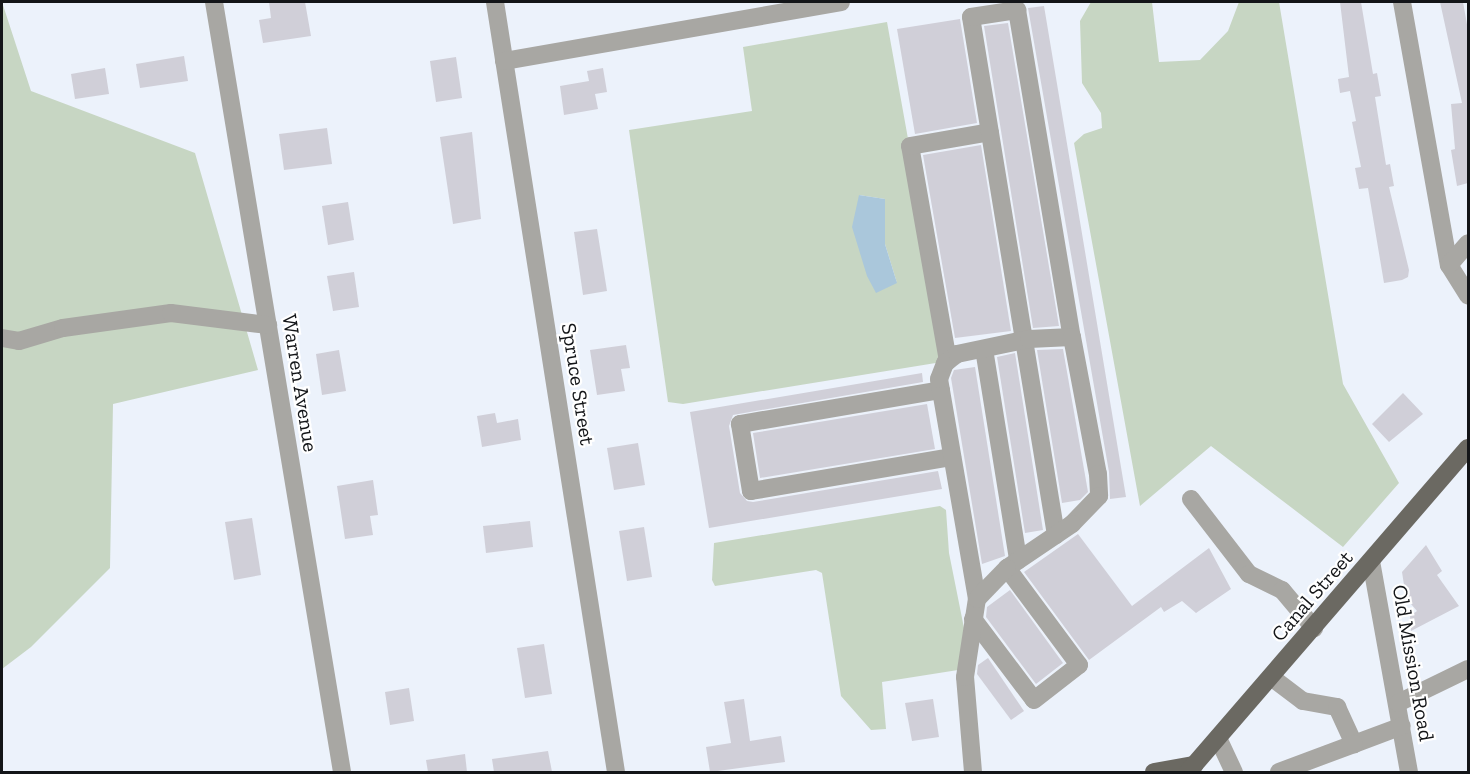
<!DOCTYPE html>
<html>
<head>
<meta charset="utf-8">
<style>
  body { margin:0 }
  #map { position:relative; width:1470px; height:774px; overflow:hidden; background:#ecf2fb; font-family:"Zilla Slab",serif }
  div>[style] { position:absolute }
  .green>* { inset:0; background:#c7d6c3 }
  .water>* { inset:0; background:#aac7db }
  .building>* { inset:0; background:#d0cfd8 }
  .minor>* { height:18px; margin:-9px; padding:0 9px; transform-origin:9px; border-radius:9px; background:#a8a7a3 }
  .major>* { height:18px; margin:-9px; padding:0 9px; transform-origin:9px; border-radius:9px; background:#6b6962 }
  span { translate:-50% -50%; white-space:nowrap; text-align:center; line-height:1.15; -webkit-text-stroke:4.5px #fff; paint-order:stroke }
  .street-label { font-size:21px; color:#131518 }
  .frame { position:absolute; inset:0; border:3px solid #131518; pointer-events:none }
</style>
</head>
<body>
<div id="map">
  <div class="green">
    <div style="clip-path:polygon(2px 2px,31px 91px,195px 153px,258px 370px,113px 404px,110px 568px,31px 647px,2px 669px)"></div>
    <div style="clip-path:polygon(1091px 2px,1152px 2px,1159px 62px,1200px 60px,1228px 31px,1239px 2px,1279px 2px,1343px 384px,1399px 483px,1343px 547px,1211px 446px,1140px 506px,1074px 143px,1084px 134px,1102px 128px,1101px 113px,1082px 83px,1080px 21px)"></div>
    <div style="clip-path:polygon(evenodd,887px 22px,948px 361px,683px 404px,668px 402px,629px 130px,752px 111px,743px 47px,887px 22px,859px 195px,885px 199px,885px 244px,897px 283px,859px 195px)"></div>
    <div style="clip-path:polygon(940px 506px,946px 510px,949px 553px,964px 628px,958px 670px,882px 682px,886px 729px,871px 730px,841px 696px,822px 573px,816px 570px,715px 586px,712px 580px,714px 543px)"></div>
  </div>
  <div class="water">
    <div style="clip-path:polygon(859px 195px,885px 199px,885px 244px,897px 283px,876px 293px,867px 276px,852px 227px)"></div>
  </div>
  <div class="building">
    <div style="clip-path:polygon(269px 2px,305px 2px,311px 36px,263px 43px,259px 20px,271px 18px)"></div>
    <div style="clip-path:polygon(1340px 2px,1361px 2px,1373px 74px,1377px 73px,1381px 96px,1375px 97px,1386px 165px,1390px 164px,1394px 186px,1389px 187px,1409px 270px,1408px 277px,1402px 280px,1384px 283px,1368px 188px,1359px 189px,1355px 168px,1361px 167px,1352px 122px,1356px 121px,1350px 91px,1340px 93px,1338px 79px,1349px 77px)"></div>
    <div style="clip-path:polygon(1440px 2px,1463px 2px,1468px 30px,1468px 183px,1457px 186px,1451px 150px,1455px 149px,1451px 104px,1462px 103px)"></div>
    <div style="clip-path:polygon(1044px 6px,1126px 497px,1110px 499px,1109px 472px,1028px 8px)"></div>
    <div style="clip-path:polygon(960px 19px,977px 123px,915px 134px,897px 29px)"></div>
    <div style="clip-path:polygon(1008px 23px,1059px 326px,1033px 328px,984px 26px)"></div>
    <div style="clip-path:polygon(184px 56px,188px 81px,140px 88px,136px 64px)"></div>
    <div style="clip-path:polygon(456px 57px,462px 98px,436px 102px,430px 61px)"></div>
    <div style="clip-path:polygon(105px 68px,109px 94px,75px 99px,71px 74px)"></div>
    <div style="clip-path:polygon(603px 68px,607px 92px,595px 94px,598px 109px,564px 115px,560px 86px,589px 81px,587px 71px)"></div>
    <div style="clip-path:polygon(327px 128px,332px 164px,284px 170px,279px 134px)"></div>
    <div style="clip-path:polygon(472px 132px,481px 219px,453px 224px,440px 137px)"></div>
    <div style="clip-path:polygon(981px 145px,1011px 331px,955px 338px,923px 155px)"></div>
    <div style="clip-path:polygon(348px 202px,354px 240px,328px 245px,322px 206px)"></div>
    <div style="clip-path:polygon(597px 229px,607px 291px,583px 295px,574px 232px)"></div>
    <div style="clip-path:polygon(354px 272px,359px 307px,333px 311px,327px 276px)"></div>
    <div style="clip-path:polygon(626px 345px,630px 368px,621px 369px,625px 391px,597px 395px,590px 350px)"></div>
    <div style="clip-path:polygon(1063px 349px,1088px 492px,1080px 500px,1062px 503px,1037px 350px)"></div>
    <div style="clip-path:polygon(339px 350px,346px 391px,322px 395px,316px 354px)"></div>
    <div style="clip-path:polygon(1015px 353px,1043px 530px,1025px 533px,997px 357px)"></div>
    <div style="clip-path:polygon(975px 367px,1005px 556px,982px 564px,951px 378px,954px 370px)"></div>
    <div style="clip-path:polygon(922px 373px,923px 382px,733px 415px,729px 426px,740px 493px,747px 501px,753px 502px,938px 471px,942px 489px,709px 528px,690px 412px)"></div>
    <div style="clip-path:polygon(1403px 393px,1423px 414px,1389px 442px,1372px 424px)"></div>
    <div style="clip-path:polygon(927px 404px,935px 449px,760px 478px,753px 433px)"></div>
    <div style="clip-path:polygon(495px 413px,497px 423px,518px 419px,521px 440px,482px 447px,477px 416px)"></div>
    <div style="clip-path:polygon(638px 443px,645px 485px,614px 490px,607px 448px)"></div>
    <div style="clip-path:polygon(373px 480px,378px 515px,370px 516px,373px 535px,345px 539px,337px 486px)"></div>
    <div style="clip-path:polygon(252px 518px,261px 575px,234px 580px,225px 522px)"></div>
    <div style="clip-path:polygon(530px 521px,533px 547px,486px 553px,483px 526px)"></div>
    <div style="clip-path:polygon(644px 527px,652px 577px,627px 581px,619px 531px)"></div>
    <div style="clip-path:polygon(1078px 534px,1132px 606px,1209px 548px,1231px 589px,1196px 613px,1182px 601px,1164px 612px,1161px 607px,1089px 660px,1024px 572px)"></div>
    <div style="clip-path:polygon(1426px 545px,1442px 571px,1437px 575px,1459px 606px,1411px 631px,1410px 616px,1417px 611px,1406px 598px,1402px 572px)"></div>
    <div style="clip-path:polygon(1010px 590px,1063px 663px,1036px 684px,986px 617px,987px 607px)"></div>
    <div style="clip-path:polygon(544px 644px,552px 694px,525px 698px,517px 648px)"></div>
    <div style="clip-path:polygon(988px 658px,1024px 711px,1011px 720px,977px 674px,978px 665px)"></div>
    <div style="clip-path:polygon(409px 688px,414px 721px,390px 725px,385px 692px)"></div>
    <div style="clip-path:polygon(744px 699px,750px 741px,781px 736px,785px 762px,710px 772px,706px 747px,731px 743px,724px 702px)"></div>
    <div style="clip-path:polygon(933px 699px,939px 737px,912px 741px,905px 703px)"></div>
    <div style="clip-path:polygon(548px 751px,552px 772px,494px 772px,492px 759px)"></div>
    <div style="clip-path:polygon(465px 754px,467px 772px,428px 772px,426px 760px)"></div>
  </div>
  <div class="minor">
    <div style="left:214px;top:2px;width:781px;rotate:80.56deg"></div>
    <div style="left:495px;top:2px;width:779px;rotate:81.07deg"></div>
    <div style="left:1402px;top:2px;width:267px;rotate:79.9deg"></div>
    <div style="left:1449px;top:265px;width:36px;rotate:58deg"></div>
    <div style="left:504px;top:61px;width:342px;rotate:-9.9deg"></div>
    <div style="left:1449px;top:265px;width:29px;rotate:-49deg"></div>
    <div style="left:2px;top:338px;width:17px;rotate:10deg"></div>
    <div style="left:19px;top:341px;width:46px;rotate:-16.5deg"></div>
    <div style="left:63px;top:328px;width:109px;rotate:-7.9deg"></div>
    <div style="left:171px;top:313px;width:98px;rotate:7.1deg"></div>
    <div style="left:984px;top:349px;width:214px;rotate:80.8deg"></div>
    <div style="left:948px;top:361px;width:218px;rotate:-100deg"></div>
    <div style="left:910px;top:146px;width:81px;rotate:-9.9deg"></div>
    <div style="left:941px;top:390px;width:204px;rotate:170.4deg"></div>
    <div style="left:740px;top:424px;width:68px;rotate:80.7deg"></div>
    <div style="left:751px;top:491px;width:204px;rotate:-9.6deg"></div>
    <div style="left:1191px;top:499px;width:95px;rotate:52.3deg"></div>
    <div style="left:1249px;top:574px;width:37px;rotate:26deg"></div>
    <div style="left:1282px;top:590px;width:50px;rotate:49.9deg"></div>
    <div style="left:1056px;top:535px;width:525px;rotate:-99.32deg"></div>
    <div style="left:971px;top:17px;width:47px;rotate:-8.7deg"></div>
    <div style="left:1017px;top:10px;width:332px;rotate:80.5deg"></div>
    <div style="left:1371px;top:561px;width:214px;rotate:79.8deg"></div>
    <div style="left:973px;top:619px;width:101px;rotate:53deg"></div>
    <div style="left:1034px;top:700px;width:57px;rotate:-37.9deg"></div>
    <div style="left:1079px;top:665px;width:121px;rotate:-126.6deg"></div>
    <div style="left:1271px;top:677px;width:40px;rotate:37deg"></div>
    <div style="left:1303px;top:701px;width:35px;rotate:10deg"></div>
    <div style="left:1337px;top:707px;width:41px;rotate:65.3deg"></div>
    <div style="left:1354px;top:744px;width:51px;rotate:-20.6deg"></div>
    <div style="left:1398px;top:703px;width:78px;rotate:-25.9deg"></div>
    <div style="left:1218px;top:738px;width:38px;rotate:65deg"></div>
    <div style="left:973px;top:772px;width:95px;rotate:-94.8deg"></div>
    <div style="left:965px;top:677px;width:79px;rotate:-81.3deg"></div>
    <div style="left:977px;top:599px;width:223px;rotate:-99.8deg"></div>
    <div style="left:939px;top:379px;width:17px;rotate:-69deg"></div>
    <div style="left:945px;top:363px;width:15px;rotate:-37deg"></div>
    <div style="left:957px;top:354px;width:74px;rotate:-11.8deg"></div>
    <div style="left:1029px;top:339px;width:43px;rotate:-2.7deg"></div>
    <div style="left:1072px;top:337px;width:139px;rotate:79.3deg"></div>
    <div style="left:1098px;top:474px;width:22px;rotate:87deg"></div>
    <div style="left:1099px;top:496px;width:39px;rotate:134deg"></div>
    <div style="left:1072px;top:524px;width:78px;rotate:145.9deg"></div>
    <div style="left:1007px;top:568px;width:43px;rotate:134.1deg"></div>
    <div style="left:1279px;top:772px;width:80px;rotate:-20.5deg"></div>
  </div>
  <div class="major">
    <div style="left:1154px;top:772px;width:41px;rotate:-9.9deg"></div>
    <div style="left:1188px;top:772px;width:428px;rotate:-49.2deg"></div>
  </div>
  <div class="street-label">
    <span style="left:300px;top:383px;rotate:81deg">Warren Avenue</span>
    <span style="left:578px;top:384px;rotate:81deg">Spruce Street</span>
    <span style="left:1312px;top:596px;rotate:-49deg">Canal Street</span>
    <span style="left:1413px;top:663px;rotate:80deg">Old Mission Road</span>
  </div>
  <div class="frame"></div>
</div>
</body>
</html>
